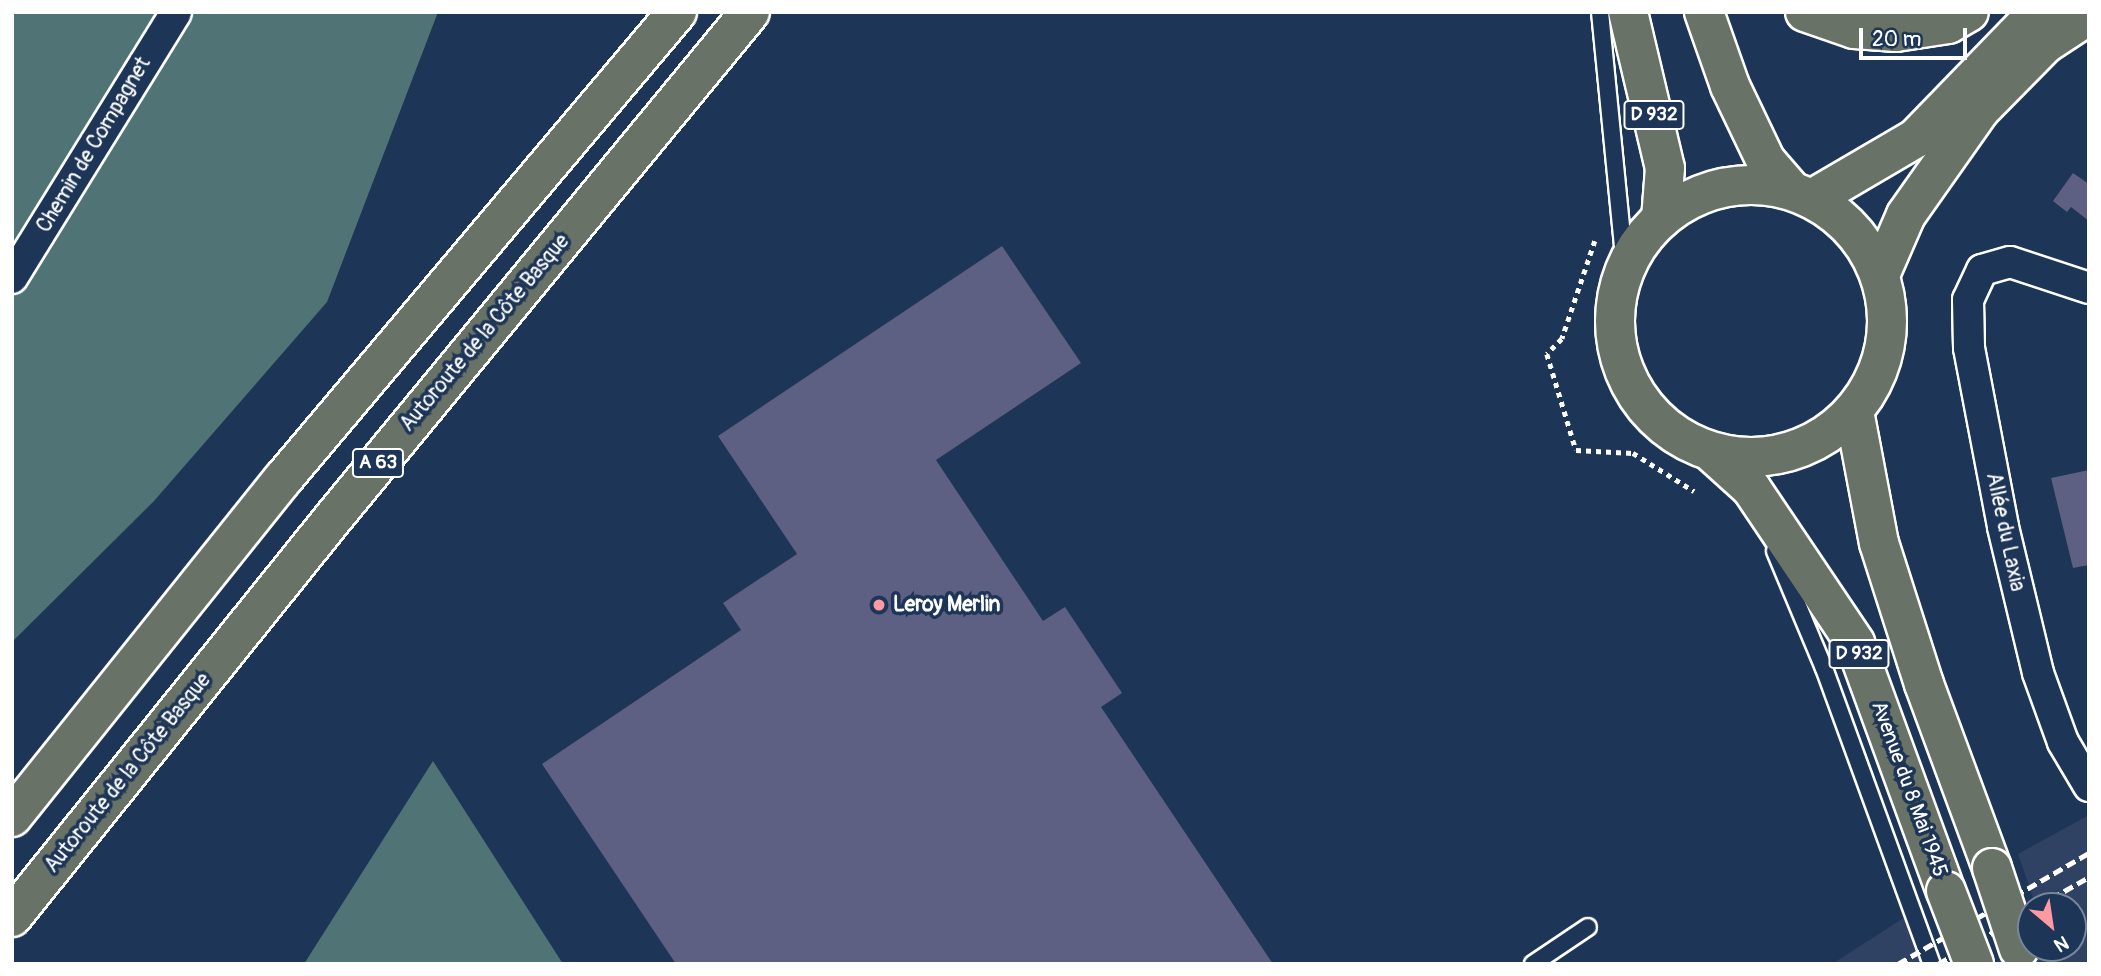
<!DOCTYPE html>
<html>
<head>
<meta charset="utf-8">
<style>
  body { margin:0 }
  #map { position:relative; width:2101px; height:976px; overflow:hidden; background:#1d3557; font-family:Pangolin,sans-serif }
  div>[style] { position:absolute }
  .built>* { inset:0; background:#304264 }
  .green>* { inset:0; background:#507475 }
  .building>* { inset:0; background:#5d5f83 }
  .path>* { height:4.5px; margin-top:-2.25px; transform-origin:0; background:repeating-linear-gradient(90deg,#fff 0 5px,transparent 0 10px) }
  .roads { filter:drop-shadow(2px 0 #fff) drop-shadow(-2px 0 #fff) drop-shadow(0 2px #fff) drop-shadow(0 -2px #fff) }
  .lane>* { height:16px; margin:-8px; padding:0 8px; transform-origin:8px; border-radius:8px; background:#1d3557 }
  .street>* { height:30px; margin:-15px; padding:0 15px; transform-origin:15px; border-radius:15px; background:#1d3557 }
  .primary>* { height:38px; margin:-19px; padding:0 19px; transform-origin:19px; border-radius:19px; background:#697266 }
  .primary>.ring { margin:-19px; padding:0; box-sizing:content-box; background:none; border:38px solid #697266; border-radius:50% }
  .highway>* { height:38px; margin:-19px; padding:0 19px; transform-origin:19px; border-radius:19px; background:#697266 }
  .rail>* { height:5px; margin-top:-2.5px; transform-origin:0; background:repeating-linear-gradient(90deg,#fff 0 10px,transparent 0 15px) }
  .bridges { filter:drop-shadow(2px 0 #fff) drop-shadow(-2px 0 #fff) drop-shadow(0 2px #fff) drop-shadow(0 -2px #fff) }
  .primary-bridge>* { height:38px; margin:-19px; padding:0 19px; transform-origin:19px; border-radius:19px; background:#697266 }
  .dots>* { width:19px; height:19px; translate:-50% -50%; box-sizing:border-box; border:4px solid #1d3557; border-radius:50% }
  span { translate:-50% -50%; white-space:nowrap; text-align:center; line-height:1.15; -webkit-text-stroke:7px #1d3557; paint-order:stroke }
  .shield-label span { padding:2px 5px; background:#1d3557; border:2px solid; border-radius:5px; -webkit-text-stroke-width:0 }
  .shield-label { font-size:19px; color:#fff; font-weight:700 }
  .street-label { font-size:21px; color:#fff }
  .poi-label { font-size:21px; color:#fff; font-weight:700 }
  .left { translate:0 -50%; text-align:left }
  .frame { position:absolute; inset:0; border:14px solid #fff; pointer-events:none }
  .north { position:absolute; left:2017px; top:892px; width:70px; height:70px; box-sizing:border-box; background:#1d3557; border:2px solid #77869a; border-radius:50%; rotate:151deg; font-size:19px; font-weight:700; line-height:28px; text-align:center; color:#fff }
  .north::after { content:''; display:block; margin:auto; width:24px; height:32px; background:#ff9aa2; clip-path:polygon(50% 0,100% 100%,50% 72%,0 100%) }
  .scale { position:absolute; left:1859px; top:28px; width:108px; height:32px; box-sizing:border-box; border:4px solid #fff; border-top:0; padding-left:9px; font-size:21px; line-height:24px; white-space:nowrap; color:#fff; -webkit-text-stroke:5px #1d3557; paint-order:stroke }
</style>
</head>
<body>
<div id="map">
  <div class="built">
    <div style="clip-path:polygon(2089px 815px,2089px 964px,1992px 964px,2031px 943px,2031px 948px,2073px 948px,2073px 906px,2036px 906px,2018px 854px)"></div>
    <div style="clip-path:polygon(1913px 912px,1928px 964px,1832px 964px)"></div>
  </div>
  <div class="green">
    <div style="clip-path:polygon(12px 12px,438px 12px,327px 302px,154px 501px,12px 642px)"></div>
    <div style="clip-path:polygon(433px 761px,563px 964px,304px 964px)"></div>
  </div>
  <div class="building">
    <div style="clip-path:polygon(2073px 173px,2089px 184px,2089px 221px,2071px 207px,2067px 212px,2053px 201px)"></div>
    <div style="clip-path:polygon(1002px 246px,1081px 363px,936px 460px,1043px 621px,1065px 607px,1122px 693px,1101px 707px,1273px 964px,676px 964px,542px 764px,741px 630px,723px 603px,797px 554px,718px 436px)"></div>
    <div style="clip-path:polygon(2089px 470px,2089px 565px,2073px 568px,2051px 478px)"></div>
  </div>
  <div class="path">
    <div style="left:1595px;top:241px;width:103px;rotate:108.6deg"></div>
    <div style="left:1562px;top:339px;width:21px;rotate:135deg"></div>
    <div style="left:1547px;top:354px;width:100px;rotate:73.2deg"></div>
    <div style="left:1576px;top:450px;width:57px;rotate:3deg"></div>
    <div style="left:1633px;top:453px;width:72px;rotate:31.9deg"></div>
  </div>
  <div class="roads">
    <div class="lane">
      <div style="left:1600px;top:12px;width:255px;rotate:84.4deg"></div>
      <div style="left:1775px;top:551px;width:127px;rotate:67.3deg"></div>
      <div style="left:1824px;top:668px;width:315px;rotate:70deg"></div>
      <div style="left:1533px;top:964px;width:66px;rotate:-33.9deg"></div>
    </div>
    <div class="street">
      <div style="left:12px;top:278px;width:312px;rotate:-58.3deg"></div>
      <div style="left:2089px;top:288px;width:83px;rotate:-161.8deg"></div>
      <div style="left:2010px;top:262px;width:29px;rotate:164deg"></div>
      <div style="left:1982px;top:270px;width:33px;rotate:115deg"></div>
      <div style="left:1968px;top:300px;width:48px;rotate:88.8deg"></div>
      <div style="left:1969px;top:348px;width:182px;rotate:79.2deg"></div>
      <div style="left:2003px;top:527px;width:150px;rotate:76.5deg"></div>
      <div style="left:2038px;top:673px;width:73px;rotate:70.1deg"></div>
      <div style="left:2063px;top:742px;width:51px;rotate:59.4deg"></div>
    </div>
    <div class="primary">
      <div style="left:1628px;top:12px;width:160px;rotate:76.7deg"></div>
      <div style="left:1665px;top:168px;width:51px;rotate:94.5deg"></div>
      <div style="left:1704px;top:12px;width:78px;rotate:70.6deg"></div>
      <div style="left:1730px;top:86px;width:83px;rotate:64.4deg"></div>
      <div style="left:1766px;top:161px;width:38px;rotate:49deg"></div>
      <div class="ring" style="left:1615px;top:185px;width:234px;height:234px"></div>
      <div style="left:1854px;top:411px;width:134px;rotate:79.3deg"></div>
      <div style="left:1879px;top:543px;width:148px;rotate:72.3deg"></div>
      <div style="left:1924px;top:684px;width:196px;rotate:69.7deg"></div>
      <div style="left:1711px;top:452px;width:54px;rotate:42deg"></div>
      <div style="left:1751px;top:488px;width:187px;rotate:56.1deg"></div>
      <div style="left:1855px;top:643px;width:264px;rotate:69.9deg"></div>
    </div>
    <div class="highway">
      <div style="left:1805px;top:12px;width:52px;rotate:19.1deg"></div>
      <div style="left:1854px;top:29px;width:42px;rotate:4.1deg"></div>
      <div style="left:1896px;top:32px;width:53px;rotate:-8.7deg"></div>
      <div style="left:1948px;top:24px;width:24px;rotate:-30deg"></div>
      <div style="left:1812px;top:199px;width:121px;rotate:-30.4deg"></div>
      <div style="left:1916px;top:138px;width:175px;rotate:-45.9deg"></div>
      <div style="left:1880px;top:275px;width:65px;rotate:-66.6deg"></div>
      <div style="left:1906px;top:215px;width:128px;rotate:-54.8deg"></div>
      <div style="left:1980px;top:110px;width:93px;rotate:-45.4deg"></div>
      <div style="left:2045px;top:44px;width:53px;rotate:-33.4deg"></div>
      <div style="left:12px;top:817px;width:433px;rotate:-51.3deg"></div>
      <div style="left:283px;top:479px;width:611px;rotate:-49.85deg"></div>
      <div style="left:12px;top:917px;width:514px;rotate:-51.17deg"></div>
      <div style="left:334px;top:517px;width:654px;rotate:-50.52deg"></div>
    </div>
  </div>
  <div class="rail">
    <div style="left:2038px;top:906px;width:59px;rotate:-29.6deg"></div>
    <div style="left:1898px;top:964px;width:221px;rotate:-30.2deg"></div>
    <div style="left:1938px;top:964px;width:108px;rotate:-30.1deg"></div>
  </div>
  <div class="bridges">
    <div class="primary-bridge">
      <div style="left:1992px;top:868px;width:85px;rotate:71.6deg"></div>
      <div style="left:1946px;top:891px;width:78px;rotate:69deg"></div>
    </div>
  </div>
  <div class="dots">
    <div style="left:879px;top:605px;background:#ff9aa2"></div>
  </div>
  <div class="shield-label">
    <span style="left:1654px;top:115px">D 932</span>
    <span style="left:378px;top:463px">A 63</span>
    <span style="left:1859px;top:654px">D 932</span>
  </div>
  <div class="street-label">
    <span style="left:94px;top:145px;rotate:-59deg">Chemin de Compagnet</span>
    <span style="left:485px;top:333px;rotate:-50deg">Autoroute de la Côte Basque</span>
    <span style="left:2005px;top:532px;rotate:78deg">Allée du Laxia</span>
    <span style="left:128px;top:773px;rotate:-51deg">Autoroute de la Côte Basque</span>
    <span style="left:1909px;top:789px;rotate:70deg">Avenue du 8 Mai 1945</span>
  </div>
  <div class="poi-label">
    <span class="left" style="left:893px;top:605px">Leroy Merlin</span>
  </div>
  <div class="frame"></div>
  <div class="north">N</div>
  <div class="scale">20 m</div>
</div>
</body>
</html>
